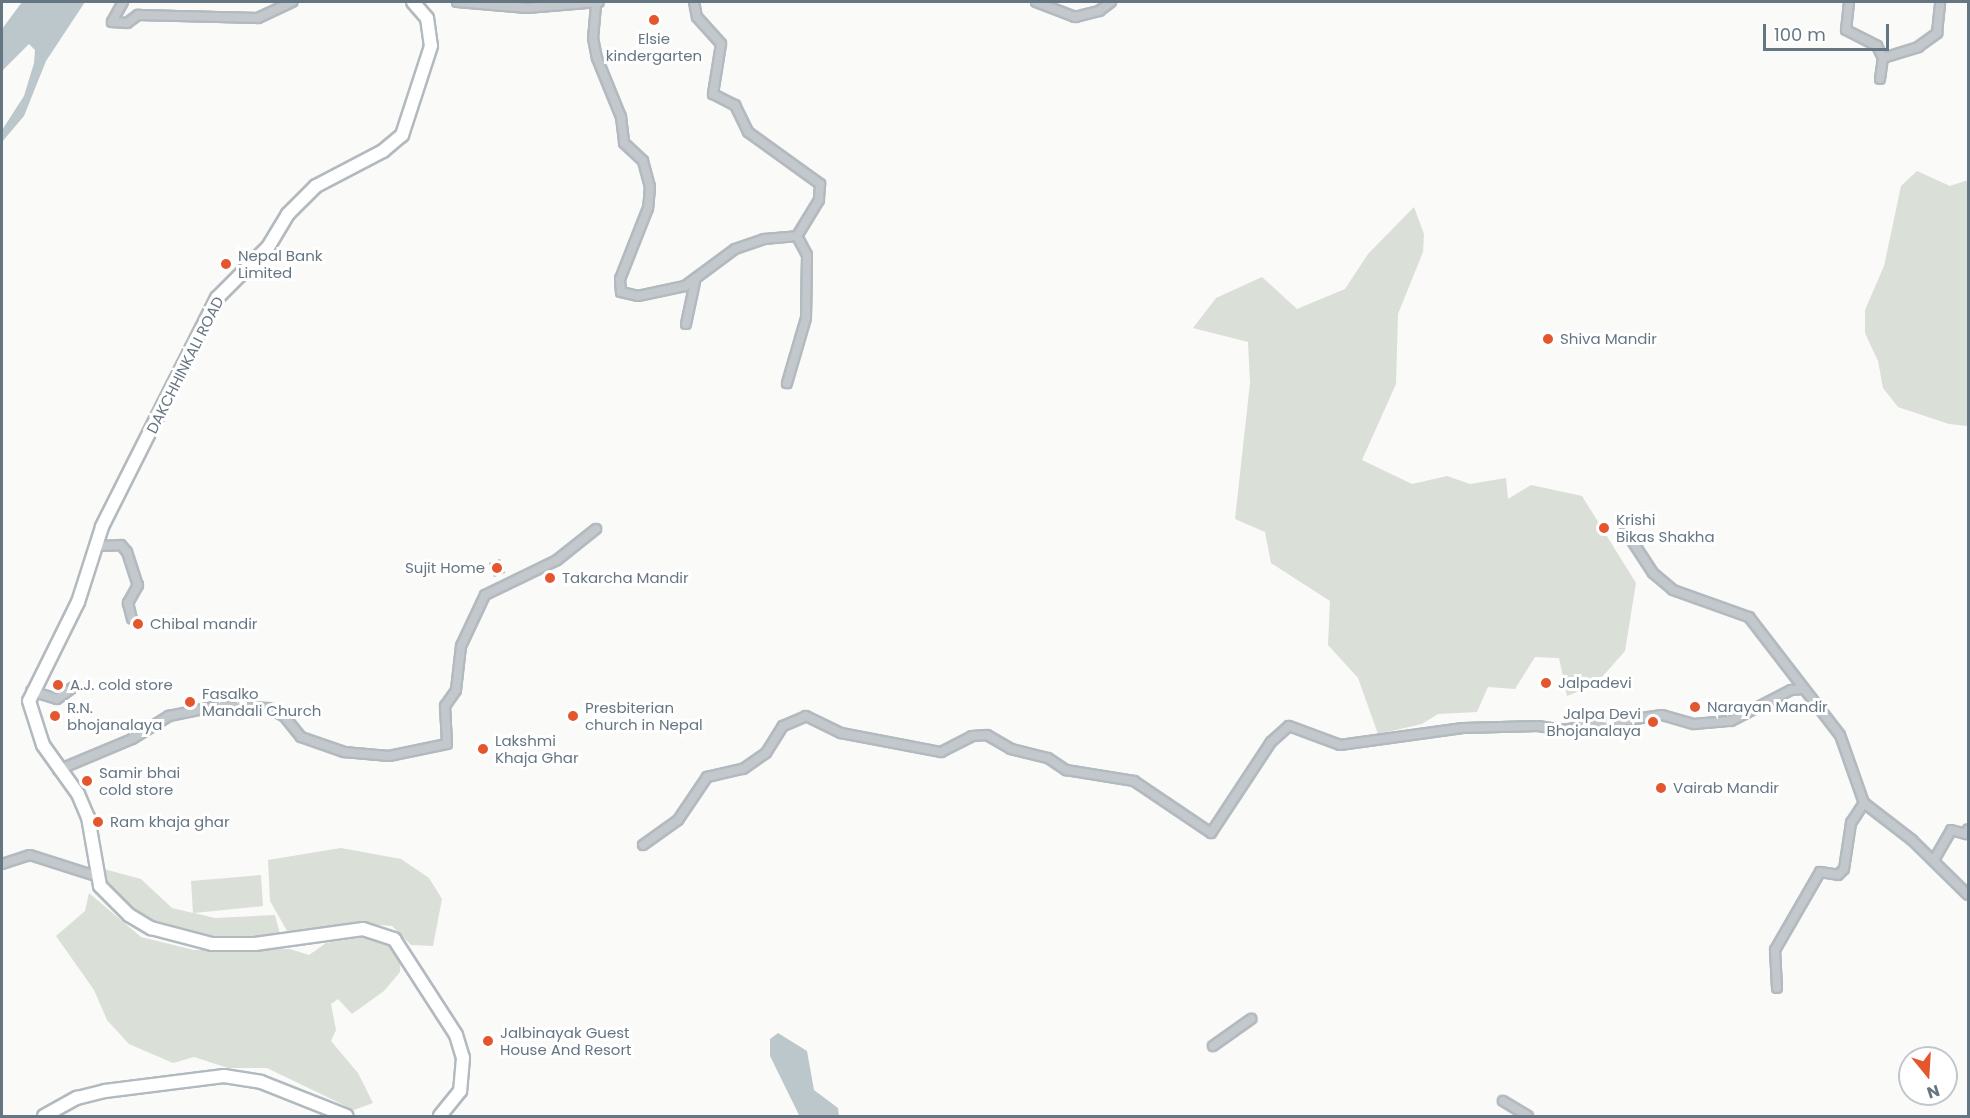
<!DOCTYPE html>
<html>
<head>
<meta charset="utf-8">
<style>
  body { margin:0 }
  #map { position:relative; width:1970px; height:1118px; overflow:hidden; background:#fafaf8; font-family:Poppins,sans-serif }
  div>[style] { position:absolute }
  .green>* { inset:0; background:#dadfd7 }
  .water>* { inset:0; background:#bbc7cb }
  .building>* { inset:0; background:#aab3b9 }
  .roads { filter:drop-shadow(2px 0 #b3babf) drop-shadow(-2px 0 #b3babf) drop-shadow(0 2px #b3babf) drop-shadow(0 -2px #b3babf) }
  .street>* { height:8px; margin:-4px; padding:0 4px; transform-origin:4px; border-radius:4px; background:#c3c8cc }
  .secondary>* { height:12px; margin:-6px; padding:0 6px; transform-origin:6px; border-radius:6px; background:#fff }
  .dots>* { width:16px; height:16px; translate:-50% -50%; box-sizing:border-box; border:3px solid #fff; border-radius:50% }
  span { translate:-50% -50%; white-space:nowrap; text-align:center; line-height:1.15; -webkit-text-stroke:6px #fff; paint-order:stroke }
  .poi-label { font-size:15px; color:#657683 }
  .left { translate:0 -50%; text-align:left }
  .right { translate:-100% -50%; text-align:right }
  .street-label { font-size:15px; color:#657683 }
  .frame { position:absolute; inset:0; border:3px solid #657683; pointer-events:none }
  .north { position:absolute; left:1898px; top:1046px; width:60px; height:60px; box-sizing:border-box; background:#fff; border:2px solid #c1c8cd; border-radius:50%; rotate:162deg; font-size:16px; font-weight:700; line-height:24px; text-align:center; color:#657683 }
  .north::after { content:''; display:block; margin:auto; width:21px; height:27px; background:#e4572e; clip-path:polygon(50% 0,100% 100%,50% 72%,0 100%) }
  .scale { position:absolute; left:1763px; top:24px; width:126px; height:27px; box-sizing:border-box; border:3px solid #657683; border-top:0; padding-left:8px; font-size:18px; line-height:21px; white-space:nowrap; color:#657683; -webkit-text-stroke:4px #fff; paint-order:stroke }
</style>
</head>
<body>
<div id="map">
  <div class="green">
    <div style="clip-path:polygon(1917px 171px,1950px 186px,1968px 180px,1968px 426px,1949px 424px,1898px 407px,1883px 388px,1878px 361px,1865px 333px,1865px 310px,1884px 266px,1901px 186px)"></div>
    <div style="clip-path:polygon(1414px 207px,1424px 234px,1423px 252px,1398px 314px,1396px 384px,1362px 460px,1412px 484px,1447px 476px,1470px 484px,1506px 478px,1508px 499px,1531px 485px,1582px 496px,1636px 583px,1625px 651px,1595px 685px,1567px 696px,1559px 658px,1535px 657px,1515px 689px,1488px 687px,1477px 712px,1438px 714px,1422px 724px,1378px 734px,1358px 678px,1328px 645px,1330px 601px,1271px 563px,1265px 532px,1235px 519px,1250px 383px,1248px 342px,1193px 328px,1216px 298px,1262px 277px,1297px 309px,1345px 289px,1368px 254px)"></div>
    <div style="clip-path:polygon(341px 848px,401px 859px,429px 878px,442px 899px,433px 946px,411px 945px,392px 926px,351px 923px,290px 936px,270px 901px,268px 860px)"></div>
    <div style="clip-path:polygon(104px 869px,141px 879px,172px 908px,193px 913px,191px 881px,261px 875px,263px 906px,194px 913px,215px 918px,275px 915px,280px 934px,217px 940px,134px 920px,96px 872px)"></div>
    <div style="clip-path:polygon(89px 893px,141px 937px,194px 950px,290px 949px,309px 955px,326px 943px,365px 937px,387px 941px,401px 955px,400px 972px,384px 991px,352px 1014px,338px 999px,331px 1004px,336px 1030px,331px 1041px,358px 1073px,373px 1103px,354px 1110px,267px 1068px,228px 1068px,194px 1057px,173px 1063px,129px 1044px,107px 1020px,94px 990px,56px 936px,85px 911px)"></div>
  </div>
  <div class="water">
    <div style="clip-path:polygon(22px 2px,85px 2px,46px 61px,24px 116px,2px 142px,2px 130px,24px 96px,34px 63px,35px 50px,29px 44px,2px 71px,2px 29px)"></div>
    <div style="clip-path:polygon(778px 1033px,807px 1051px,814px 1090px,838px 1108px,839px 1116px,799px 1115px,770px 1056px,770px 1039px)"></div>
  </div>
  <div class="building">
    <div style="clip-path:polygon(500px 559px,505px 573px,494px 577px,489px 563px)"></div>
  </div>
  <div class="roads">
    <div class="street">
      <div style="left:123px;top:2px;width:23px;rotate:119deg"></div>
      <div style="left:112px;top:22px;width:15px;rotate:4deg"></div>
      <div style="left:127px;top:23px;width:14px;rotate:-36deg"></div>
      <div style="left:138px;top:15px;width:120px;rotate:1.4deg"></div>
      <div style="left:258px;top:18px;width:38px;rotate:-25deg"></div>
      <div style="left:457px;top:2px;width:70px;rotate:4.9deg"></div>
      <div style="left:527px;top:8px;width:72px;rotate:-4.8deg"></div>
      <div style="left:694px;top:2px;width:15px;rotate:79deg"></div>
      <div style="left:697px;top:17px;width:36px;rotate:48deg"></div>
      <div style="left:721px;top:44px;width:51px;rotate:99.1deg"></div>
      <div style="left:713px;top:94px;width:25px;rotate:27deg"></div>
      <div style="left:735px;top:105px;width:30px;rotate:64deg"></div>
      <div style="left:748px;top:132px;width:89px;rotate:35.8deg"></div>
      <div style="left:820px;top:184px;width:16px;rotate:94deg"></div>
      <div style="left:819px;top:200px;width:42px;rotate:121.4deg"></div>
      <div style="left:1036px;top:2px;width:42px;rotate:21deg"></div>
      <div style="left:1075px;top:17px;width:25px;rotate:-14deg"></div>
      <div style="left:1099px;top:11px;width:15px;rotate:-37deg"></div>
      <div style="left:1849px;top:2px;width:28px;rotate:96deg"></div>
      <div style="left:1846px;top:30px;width:35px;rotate:27deg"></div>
      <div style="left:1877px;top:46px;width:13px;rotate:63deg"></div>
      <div style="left:596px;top:5px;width:33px;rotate:95deg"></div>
      <div style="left:593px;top:38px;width:20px;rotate:79deg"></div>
      <div style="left:597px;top:58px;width:64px;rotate:67.9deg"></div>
      <div style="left:621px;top:117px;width:26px;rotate:83deg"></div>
      <div style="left:624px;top:143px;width:26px;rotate:43deg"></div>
      <div style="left:643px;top:161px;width:27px;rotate:75deg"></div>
      <div style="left:650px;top:187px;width:21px;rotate:95deg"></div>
      <div style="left:648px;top:208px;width:76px;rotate:111.5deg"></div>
      <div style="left:620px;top:279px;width:13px;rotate:86deg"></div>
      <div style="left:621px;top:292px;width:17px;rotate:13deg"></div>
      <div style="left:638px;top:296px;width:48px;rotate:-12deg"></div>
      <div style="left:685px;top:286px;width:62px;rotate:-36.5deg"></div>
      <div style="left:735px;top:249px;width:31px;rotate:-19deg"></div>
      <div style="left:764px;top:239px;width:33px;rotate:-5deg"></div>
      <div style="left:797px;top:236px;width:21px;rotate:62deg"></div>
      <div style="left:807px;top:255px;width:63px;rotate:90.9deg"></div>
      <div style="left:806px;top:318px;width:68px;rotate:106.3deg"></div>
      <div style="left:1880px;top:79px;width:21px;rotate:-82deg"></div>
      <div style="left:1883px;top:58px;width:37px;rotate:-17deg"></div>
      <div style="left:1918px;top:47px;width:24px;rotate:-36deg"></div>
      <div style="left:1937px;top:33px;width:31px;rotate:-84deg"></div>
      <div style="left:686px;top:324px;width:43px;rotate:-77.9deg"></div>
      <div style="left:1625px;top:530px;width:51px;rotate:56.9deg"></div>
      <div style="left:1653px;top:573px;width:26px;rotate:40deg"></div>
      <div style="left:1673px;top:590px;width:81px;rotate:19.6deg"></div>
      <div style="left:1749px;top:617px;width:149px;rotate:52.4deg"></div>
      <div style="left:1840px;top:735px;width:72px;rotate:70.6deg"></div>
      <div style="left:1864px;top:803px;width:61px;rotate:37.6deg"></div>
      <div style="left:1912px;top:840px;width:78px;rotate:44.5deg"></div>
      <div style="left:96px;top:546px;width:25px;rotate:-2deg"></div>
      <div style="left:121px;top:545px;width:9px;rotate:49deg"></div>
      <div style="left:127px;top:552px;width:35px;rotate:72deg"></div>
      <div style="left:138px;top:585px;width:21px;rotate:119deg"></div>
      <div style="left:128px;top:603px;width:16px;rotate:76deg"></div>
      <div style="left:31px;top:691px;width:27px;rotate:17deg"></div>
      <div style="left:57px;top:699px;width:19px;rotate:-36deg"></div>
      <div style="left:58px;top:770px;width:80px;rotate:-22.7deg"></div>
      <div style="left:132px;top:739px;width:44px;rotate:-31.9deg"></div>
      <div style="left:169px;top:716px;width:50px;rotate:-11.5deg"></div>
      <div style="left:218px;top:706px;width:50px;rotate:2.3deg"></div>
      <div style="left:268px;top:708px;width:18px;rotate:27deg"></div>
      <div style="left:284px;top:716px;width:27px;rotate:51deg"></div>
      <div style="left:301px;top:737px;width:46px;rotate:19.2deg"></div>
      <div style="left:344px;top:752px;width:45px;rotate:5.1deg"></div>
      <div style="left:389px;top:756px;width:59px;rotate:-11.7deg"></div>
      <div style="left:447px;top:744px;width:38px;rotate:-93deg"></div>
      <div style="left:445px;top:706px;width:19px;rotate:-55deg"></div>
      <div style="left:456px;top:690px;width:44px;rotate:-83.5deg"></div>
      <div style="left:461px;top:646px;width:56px;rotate:-64.8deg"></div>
      <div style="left:485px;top:595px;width:80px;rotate:-25.9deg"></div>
      <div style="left:557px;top:560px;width:50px;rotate:-38.5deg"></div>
      <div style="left:643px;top:845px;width:43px;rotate:-35.5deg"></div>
      <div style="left:678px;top:820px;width:52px;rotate:-56deg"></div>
      <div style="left:707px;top:777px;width:37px;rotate:-13deg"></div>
      <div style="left:743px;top:769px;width:28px;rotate:-35deg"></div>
      <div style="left:766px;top:753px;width:32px;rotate:-58deg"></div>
      <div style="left:783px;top:726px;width:25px;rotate:-23deg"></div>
      <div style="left:806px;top:716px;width:39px;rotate:26deg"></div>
      <div style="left:841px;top:733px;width:102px;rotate:10.8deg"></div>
      <div style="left:941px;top:752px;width:35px;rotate:-27deg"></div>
      <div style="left:972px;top:736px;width:15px;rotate:-4deg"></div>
      <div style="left:987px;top:735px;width:28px;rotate:30deg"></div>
      <div style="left:1011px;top:749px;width:38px;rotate:14deg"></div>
      <div style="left:1048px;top:758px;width:22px;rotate:34deg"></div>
      <div style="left:1066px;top:770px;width:69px;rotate:9.2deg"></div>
      <div style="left:1134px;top:781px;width:93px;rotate:34deg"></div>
      <div style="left:1211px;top:833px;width:109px;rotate:-56.6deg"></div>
      <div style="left:1271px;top:742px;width:24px;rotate:-42deg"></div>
      <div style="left:1289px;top:726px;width:54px;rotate:20.4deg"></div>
      <div style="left:1340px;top:745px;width:124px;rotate:-7.9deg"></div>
      <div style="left:1463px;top:728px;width:75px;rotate:-1.5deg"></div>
      <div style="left:1538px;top:726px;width:24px;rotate:9deg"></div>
      <div style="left:1562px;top:730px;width:101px;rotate:-8.5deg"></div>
      <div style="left:1662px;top:715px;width:33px;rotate:16deg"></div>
      <div style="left:1694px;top:724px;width:37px;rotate:-5deg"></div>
      <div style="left:1731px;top:721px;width:68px;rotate:-27.3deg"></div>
      <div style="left:1791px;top:690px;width:12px;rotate:-5deg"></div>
      <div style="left:1934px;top:860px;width:34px;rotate:-60deg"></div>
      <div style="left:1951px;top:830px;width:16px;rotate:15deg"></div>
      <div style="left:1966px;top:834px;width:5px;rotate:-68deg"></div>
      <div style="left:2px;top:864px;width:29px;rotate:-18deg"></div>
      <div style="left:30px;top:855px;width:69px;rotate:17.7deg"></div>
      <div style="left:1777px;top:988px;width:38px;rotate:-93deg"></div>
      <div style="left:1775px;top:950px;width:90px;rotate:-60deg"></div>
      <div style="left:1820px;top:872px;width:18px;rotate:9deg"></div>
      <div style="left:1838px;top:875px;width:8px;rotate:-45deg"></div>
      <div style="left:1844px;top:869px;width:47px;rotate:-81.3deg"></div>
      <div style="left:1851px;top:823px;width:24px;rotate:-57deg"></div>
      <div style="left:1213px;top:1046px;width:47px;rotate:-35.4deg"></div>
      <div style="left:1503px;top:1101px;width:29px;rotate:31deg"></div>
    </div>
    <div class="secondary">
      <div style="left:413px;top:2px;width:21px;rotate:49deg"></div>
      <div style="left:427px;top:18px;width:28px;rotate:82deg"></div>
      <div style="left:431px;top:46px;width:94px;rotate:108deg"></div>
      <div style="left:402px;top:135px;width:25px;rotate:140deg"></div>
      <div style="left:383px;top:151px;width:76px;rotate:152.4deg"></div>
      <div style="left:316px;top:186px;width:40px;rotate:135deg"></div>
      <div style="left:288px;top:214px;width:39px;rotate:121deg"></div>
      <div style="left:268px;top:247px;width:72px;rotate:135deg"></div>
      <div style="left:217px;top:298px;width:256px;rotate:116.7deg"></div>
      <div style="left:102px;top:527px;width:79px;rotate:107.7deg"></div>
      <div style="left:78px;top:602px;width:110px;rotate:116.3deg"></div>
      <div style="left:29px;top:701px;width:46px;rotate:72.3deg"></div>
      <div style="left:43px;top:745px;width:60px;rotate:54.5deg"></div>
      <div style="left:78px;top:794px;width:25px;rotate:67deg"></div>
      <div style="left:88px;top:817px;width:70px;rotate:80.1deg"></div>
      <div style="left:100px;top:886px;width:41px;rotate:45deg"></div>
      <div style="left:129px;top:915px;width:26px;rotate:31deg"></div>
      <div style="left:151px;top:928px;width:63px;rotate:14.7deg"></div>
      <div style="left:212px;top:944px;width:43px"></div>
      <div style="left:255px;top:944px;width:109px;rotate:-7.9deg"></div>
      <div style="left:363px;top:929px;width:33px;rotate:18deg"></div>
      <div style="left:394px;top:939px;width:114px;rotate:57.1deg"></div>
      <div style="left:456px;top:1035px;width:24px;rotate:73deg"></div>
      <div style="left:463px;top:1058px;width:33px;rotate:95deg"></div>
      <div style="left:460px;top:1091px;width:32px;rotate:129deg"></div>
      <div style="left:44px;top:1116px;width:38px;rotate:-29deg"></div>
      <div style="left:77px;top:1098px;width:29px;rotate:-14deg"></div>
      <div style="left:105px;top:1091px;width:120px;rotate:-7.2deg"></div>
      <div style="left:224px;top:1076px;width:37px;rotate:9deg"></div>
      <div style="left:261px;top:1082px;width:92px;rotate:21.6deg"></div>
    </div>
  </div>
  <div class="dots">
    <div style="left:654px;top:20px;background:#e4572e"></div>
    <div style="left:226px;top:264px;background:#e4572e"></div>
    <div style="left:1548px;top:339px;background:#e4572e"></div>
    <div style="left:1604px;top:528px;background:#e4572e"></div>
    <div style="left:497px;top:568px;background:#e4572e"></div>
    <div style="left:550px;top:578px;background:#e4572e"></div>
    <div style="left:138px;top:624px;background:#e4572e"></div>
    <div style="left:1546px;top:683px;background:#e4572e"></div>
    <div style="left:58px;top:685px;background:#e4572e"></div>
    <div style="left:190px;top:702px;background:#e4572e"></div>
    <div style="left:1695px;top:707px;background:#e4572e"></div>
    <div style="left:55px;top:716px;background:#e4572e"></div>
    <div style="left:573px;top:716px;background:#e4572e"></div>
    <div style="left:1653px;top:722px;background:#e4572e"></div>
    <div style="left:483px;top:749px;background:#e4572e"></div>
    <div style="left:87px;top:781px;background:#e4572e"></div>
    <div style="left:1661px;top:788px;background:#e4572e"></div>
    <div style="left:98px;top:822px;background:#e4572e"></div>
    <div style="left:488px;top:1041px;background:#e4572e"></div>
  </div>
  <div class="poi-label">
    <span style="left:654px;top:47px">Elsie<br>kindergarten</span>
    <span class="left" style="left:238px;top:264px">Nepal Bank<br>Limited</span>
    <span class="left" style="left:1560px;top:339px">Shiva Mandir</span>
    <span class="left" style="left:1616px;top:528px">Krishi<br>Bikas Shakha</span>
    <span class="right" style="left:485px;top:568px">Sujit Home</span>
    <span class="left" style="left:562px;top:578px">Takarcha Mandir</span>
    <span class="left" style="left:150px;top:624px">Chibal mandir</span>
    <span class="left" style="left:1558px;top:683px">Jalpadevi</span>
    <span class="left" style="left:70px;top:685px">A.J. cold store</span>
    <span class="left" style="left:202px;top:702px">Fasalko<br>Mandali Church</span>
    <span class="left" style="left:67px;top:716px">R.N.<br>bhojanalaya</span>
    <span class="left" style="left:585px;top:716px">Presbiterian<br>church in Nepal</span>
    <span class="left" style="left:1707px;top:707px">Narayan Mandir</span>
    <span class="right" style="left:1641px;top:722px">Jalpa Devi<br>Bhojanalaya</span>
    <span class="left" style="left:495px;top:749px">Lakshmi<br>Khaja Ghar</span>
    <span class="left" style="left:99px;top:781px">Samir bhai<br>cold store</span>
    <span class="left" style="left:1673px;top:788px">Vairab Mandir</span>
    <span class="left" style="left:110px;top:822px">Ram khaja ghar</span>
    <span class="left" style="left:500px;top:1041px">Jalbinayak Guest<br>House And Resort</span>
  </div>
  <div class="street-label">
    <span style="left:185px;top:365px;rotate:-63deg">DAKCHHINKALI ROAD</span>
  </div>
  <div class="frame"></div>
  <div class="north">N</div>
  <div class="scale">100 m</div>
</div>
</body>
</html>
